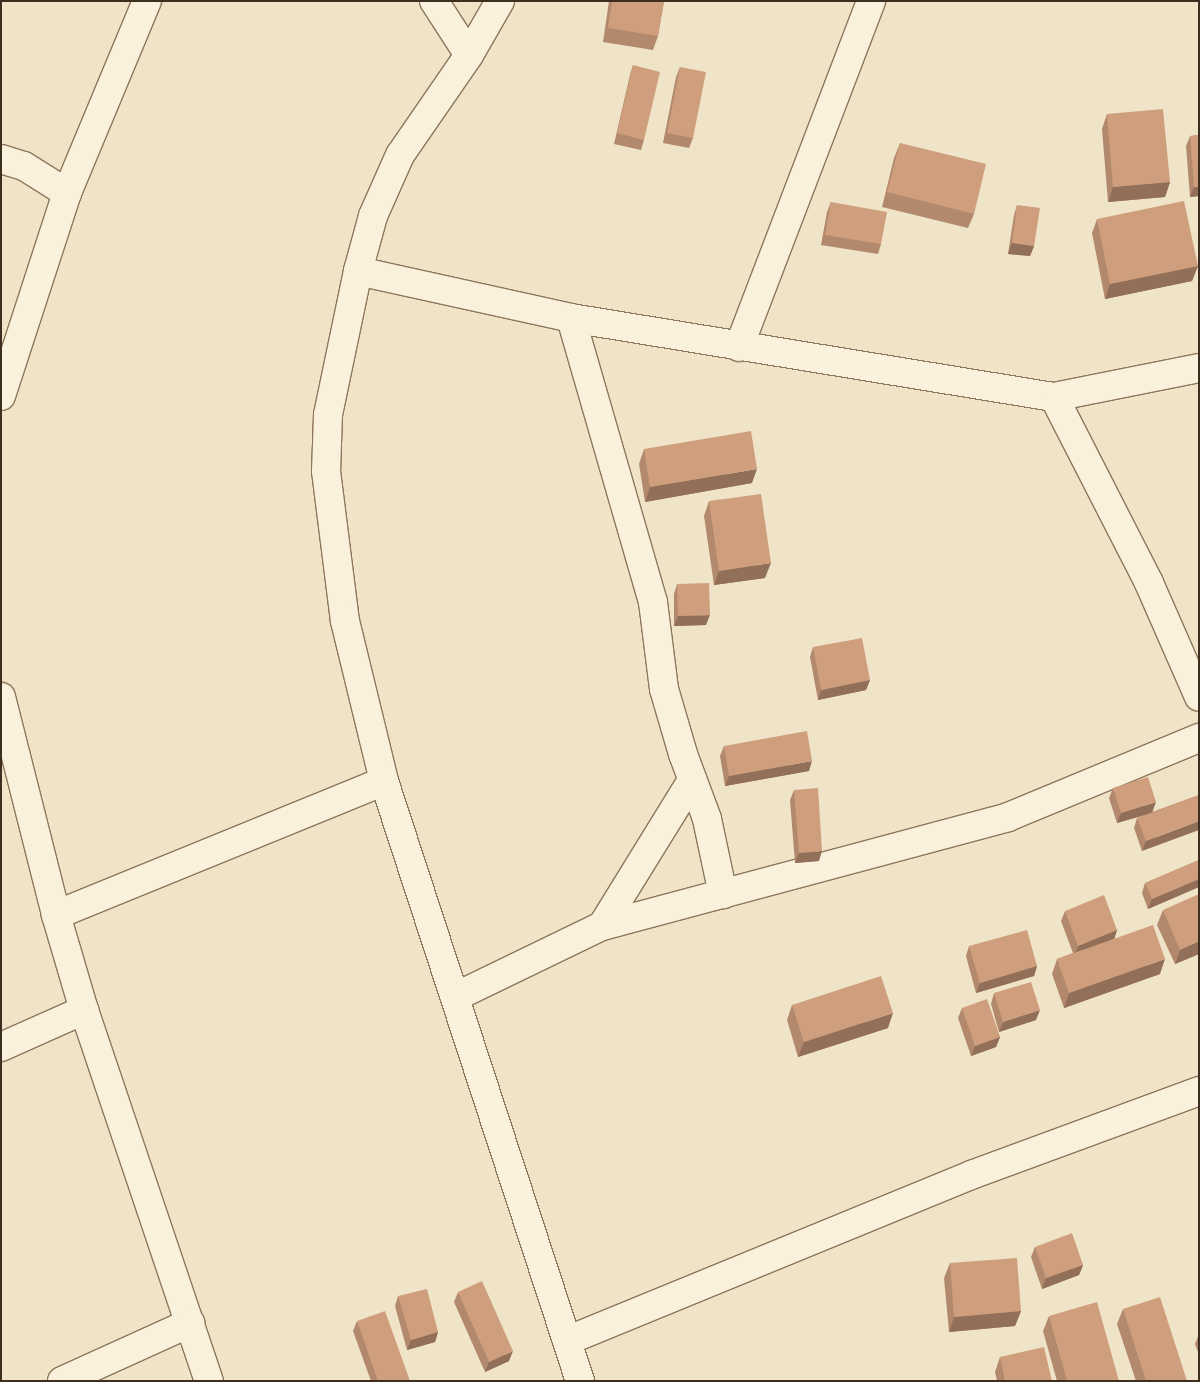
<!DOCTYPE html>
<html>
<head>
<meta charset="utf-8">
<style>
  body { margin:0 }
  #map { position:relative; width:1200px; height:1382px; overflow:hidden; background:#f0e4c8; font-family:"Source Serif 4",serif }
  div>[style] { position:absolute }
  .roads { filter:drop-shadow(1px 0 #8d765c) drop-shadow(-1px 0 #8d765c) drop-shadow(0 1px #8d765c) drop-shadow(0 -1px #8d765c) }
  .minor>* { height:28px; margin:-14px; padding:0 14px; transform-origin:14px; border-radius:14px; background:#faf1dc }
  .wall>* { inset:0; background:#b2896c }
  .shaded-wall>* { inset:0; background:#916f58 }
  .building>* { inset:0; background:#cf9f7d }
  span { translate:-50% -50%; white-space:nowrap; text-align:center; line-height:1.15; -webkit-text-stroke:4px #f7eed8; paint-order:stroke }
  .frame { position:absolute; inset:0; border:2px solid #3d2e20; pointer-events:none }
</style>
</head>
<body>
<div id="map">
  <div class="roads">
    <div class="minor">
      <div style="left:434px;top:1px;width:64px;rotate:57.1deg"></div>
      <div style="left:500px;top:1px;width:62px;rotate:119.9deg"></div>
      <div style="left:469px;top:55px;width:121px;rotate:124.6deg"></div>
      <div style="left:400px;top:155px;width:67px;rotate:113.9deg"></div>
      <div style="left:373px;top:216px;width:57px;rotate:105.3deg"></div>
      <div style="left:358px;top:271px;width:147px;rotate:101.8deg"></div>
      <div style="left:328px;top:415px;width:56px;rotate:92deg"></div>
      <div style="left:326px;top:471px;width:151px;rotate:82.8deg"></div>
      <div style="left:345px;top:621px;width:165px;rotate:76.3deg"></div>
      <div style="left:384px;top:781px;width:631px;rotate:71.91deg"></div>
      <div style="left:1px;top:159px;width:24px;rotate:17deg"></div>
      <div style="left:24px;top:166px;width:51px;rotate:32.1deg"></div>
      <div style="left:358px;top:271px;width:218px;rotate:12.4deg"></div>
      <div style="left:571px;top:318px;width:489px;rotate:9.3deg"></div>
      <div style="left:1054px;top:397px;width:209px;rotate:62.9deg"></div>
      <div style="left:1149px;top:583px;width:124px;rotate:66.3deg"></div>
      <div style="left:571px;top:318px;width:296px;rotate:73.9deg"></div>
      <div style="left:653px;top:602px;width:88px;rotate:82.8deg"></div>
      <div style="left:664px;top:689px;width:68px;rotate:73.7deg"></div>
      <div style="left:683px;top:754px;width:69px;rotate:69.7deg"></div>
      <div style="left:707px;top:819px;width:77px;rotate:78deg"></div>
      <div style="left:739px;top:347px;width:370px;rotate:-69.1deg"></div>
      <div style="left:1px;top:396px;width:213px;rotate:-72deg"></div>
      <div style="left:67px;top:193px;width:208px;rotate:-67.4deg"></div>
      <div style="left:1054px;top:397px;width:148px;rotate:-11.3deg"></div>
      <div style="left:1px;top:697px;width:225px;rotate:75.8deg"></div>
      <div style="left:56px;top:915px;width:99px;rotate:73.6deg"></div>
      <div style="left:84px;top:1010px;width:391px;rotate:71.4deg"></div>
      <div style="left:56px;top:915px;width:354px;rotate:-22.2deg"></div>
      <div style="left:602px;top:926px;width:172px;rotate:-58.3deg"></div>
      <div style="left:455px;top:997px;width:163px;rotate:-25.8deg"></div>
      <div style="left:602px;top:926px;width:420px;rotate:-15deg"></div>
      <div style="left:1008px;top:817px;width:207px;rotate:-22.5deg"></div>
      <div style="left:1px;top:1047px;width:91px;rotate:-24deg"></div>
      <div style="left:569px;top:1340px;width:435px;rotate:-22.3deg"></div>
      <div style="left:971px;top:1175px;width:243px;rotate:-20.2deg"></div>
      <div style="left:62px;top:1381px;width:141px;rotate:-24.4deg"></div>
    </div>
  </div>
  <div class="wall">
    <div style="clip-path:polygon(609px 1px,664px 1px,658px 36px,653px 50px,603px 42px)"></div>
    <div style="clip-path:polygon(633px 65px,644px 140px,641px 150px,614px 144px,630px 75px)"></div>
    <div style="clip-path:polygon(680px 67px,693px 138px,689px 148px,663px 143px,676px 77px)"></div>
    <div style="clip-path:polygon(1107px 114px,1170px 182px,1165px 197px,1108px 202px,1102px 129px)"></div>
    <div style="clip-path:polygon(1199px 135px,1199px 196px,1190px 197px,1186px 146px,1190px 136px)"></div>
    <div style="clip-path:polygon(900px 143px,974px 214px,968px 228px,882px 207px,894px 158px)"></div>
    <div style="clip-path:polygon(831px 202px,881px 244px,878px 254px,821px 245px,827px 212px)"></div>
    <div style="clip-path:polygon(1017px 205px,1034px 246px,1030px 256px,1008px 254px,1014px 215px)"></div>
    <div style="clip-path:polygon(1097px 219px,1198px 266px,1192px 281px,1105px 299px,1092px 233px)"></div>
    <div style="clip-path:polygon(644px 449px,752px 483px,645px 502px,639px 464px)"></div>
    <div style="clip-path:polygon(709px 501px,765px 578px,714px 585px,704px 516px)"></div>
    <div style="clip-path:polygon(677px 584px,706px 625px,674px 626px,674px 594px)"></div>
    <div style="clip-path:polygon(813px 647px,870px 680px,866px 690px,818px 700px,810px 657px)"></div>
    <div style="clip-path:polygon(724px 746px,809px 771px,725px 786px,720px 756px)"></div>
    <div style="clip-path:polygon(1113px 788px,1152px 812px,1199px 795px,1142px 851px,1134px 828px,1137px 818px,1150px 813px,1117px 823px,1109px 798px)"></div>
    <div style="clip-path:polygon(794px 790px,819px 861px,795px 863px,790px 800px)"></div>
    <div style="clip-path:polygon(1199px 860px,1199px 887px,1148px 909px,1142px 893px,1145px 883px)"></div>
    <div style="clip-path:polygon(1163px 910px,1199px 954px,1175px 964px,1157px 925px)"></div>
    <div style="clip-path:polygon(1065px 911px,1117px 930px,1114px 939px,1160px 974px,1064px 1008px,1052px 974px,1057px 959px,1073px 953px,1061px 921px)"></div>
    <div style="clip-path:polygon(969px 946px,1037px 966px,1034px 976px,976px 993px,966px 956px)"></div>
    <div style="clip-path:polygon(994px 993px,1036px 1020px,999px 1032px,991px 1004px)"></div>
    <div style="clip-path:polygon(792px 1005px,888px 1028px,798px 1057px,787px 1020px)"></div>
    <div style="clip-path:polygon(962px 1008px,1000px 1037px,996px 1047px,971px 1056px,958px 1018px)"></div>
    <div style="clip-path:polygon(1035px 1247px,1083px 1265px,1079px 1275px,1042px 1289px,1031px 1257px)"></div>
    <div style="clip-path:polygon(950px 1263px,1021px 1311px,1015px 1326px,949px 1332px,944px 1278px)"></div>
    <div style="clip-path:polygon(458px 1292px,509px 1361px,485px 1372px,454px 1302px)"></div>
    <div style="clip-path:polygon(398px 1296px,438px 1332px,435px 1342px,407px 1350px,395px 1306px)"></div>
    <div style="clip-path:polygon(1123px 1309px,1187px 1381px,1136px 1381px,1117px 1324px)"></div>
    <div style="clip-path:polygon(1049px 1316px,1119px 1381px,1057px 1381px,1043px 1331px)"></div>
    <div style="clip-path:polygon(357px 1321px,410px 1381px,371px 1381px,353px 1331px)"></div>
    <div style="clip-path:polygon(1199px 1334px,1199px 1355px,1195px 1344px)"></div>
    <div style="clip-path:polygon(1000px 1357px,1052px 1381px,997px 1381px,995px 1372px)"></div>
  </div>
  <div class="shaded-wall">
    <div style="clip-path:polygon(1170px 182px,1165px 197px,1108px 202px,1113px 187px)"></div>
    <div style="clip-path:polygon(1194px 187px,1199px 187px,1199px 196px,1190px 197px)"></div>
    <div style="clip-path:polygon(1012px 243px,1034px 246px,1030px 256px,1008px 254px)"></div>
    <div style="clip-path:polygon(1198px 266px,1192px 281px,1105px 299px,1110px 284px)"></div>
    <div style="clip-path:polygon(757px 469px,752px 483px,645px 502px,650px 487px)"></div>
    <div style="clip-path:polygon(771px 563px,765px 578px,714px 585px,719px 571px)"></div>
    <div style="clip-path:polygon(710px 615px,706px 625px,674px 626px,678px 616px)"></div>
    <div style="clip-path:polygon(870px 680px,866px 690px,818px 700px,821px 690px)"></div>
    <div style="clip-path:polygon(812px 761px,809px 771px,725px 786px,729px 776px)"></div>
    <div style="clip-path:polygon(1156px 802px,1152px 813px,1117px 823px,1121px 813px)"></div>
    <div style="clip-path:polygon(1199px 821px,1199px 830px,1142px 851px,1146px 841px)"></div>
    <div style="clip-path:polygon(822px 851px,819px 861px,795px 863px,799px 853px)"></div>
    <div style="clip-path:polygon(1199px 879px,1199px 887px,1148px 909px,1152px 899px)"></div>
    <div style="clip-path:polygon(1117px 930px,1114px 940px,1074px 956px,1078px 946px)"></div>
    <div style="clip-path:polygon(1199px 941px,1199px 954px,1175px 964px,1180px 950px)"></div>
    <div style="clip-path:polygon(1165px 959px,1160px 974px,1064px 1008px,1069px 993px)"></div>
    <div style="clip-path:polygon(1037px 966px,1034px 976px,976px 993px,980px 983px)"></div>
    <div style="clip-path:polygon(1040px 1010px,1036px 1020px,999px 1032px,1003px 1022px)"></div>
    <div style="clip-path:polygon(893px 1013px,888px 1028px,798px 1057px,804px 1042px)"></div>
    <div style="clip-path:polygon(1000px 1037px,996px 1047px,971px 1056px,975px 1046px)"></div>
    <div style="clip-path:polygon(1083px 1265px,1079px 1275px,1042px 1289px,1046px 1278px)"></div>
    <div style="clip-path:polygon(1021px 1311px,1015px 1326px,949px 1332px,954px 1317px)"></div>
    <div style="clip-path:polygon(438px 1332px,435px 1342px,407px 1350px,411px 1340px)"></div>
    <div style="clip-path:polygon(513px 1351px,509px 1361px,485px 1372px,489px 1362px)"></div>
  </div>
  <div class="building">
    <div style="clip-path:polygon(612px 1px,664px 1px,658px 36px,608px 28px)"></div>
    <div style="clip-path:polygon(633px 65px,660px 72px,644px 140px,617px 133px)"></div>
    <div style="clip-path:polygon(680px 67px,706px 72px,693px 138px,667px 133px)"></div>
    <div style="clip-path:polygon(1163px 109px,1170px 182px,1113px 187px,1107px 114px)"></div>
    <div style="clip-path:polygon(1199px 135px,1199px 187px,1194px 187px,1190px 136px)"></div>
    <div style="clip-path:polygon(900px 143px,986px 164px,974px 214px,887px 192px)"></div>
    <div style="clip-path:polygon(1184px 201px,1198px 266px,1110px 284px,1097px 219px)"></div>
    <div style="clip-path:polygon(831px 202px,887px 212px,881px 244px,825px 235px)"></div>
    <div style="clip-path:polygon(1017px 205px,1040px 208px,1034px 246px,1012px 243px)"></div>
    <div style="clip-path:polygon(751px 431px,757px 469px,650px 487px,644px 449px)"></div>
    <div style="clip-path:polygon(761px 494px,771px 563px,719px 571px,709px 501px)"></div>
    <div style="clip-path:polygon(709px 583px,710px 615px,678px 616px,677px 584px)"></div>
    <div style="clip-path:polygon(862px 638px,870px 680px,821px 690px,813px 647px)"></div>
    <div style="clip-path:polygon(807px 731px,812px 761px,729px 776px,724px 746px)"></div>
    <div style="clip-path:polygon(1148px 777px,1156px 802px,1121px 813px,1113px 788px)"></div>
    <div style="clip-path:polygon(818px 788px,822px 851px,799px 853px,794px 790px)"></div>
    <div style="clip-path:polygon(1199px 795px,1199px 821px,1146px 841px,1137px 818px)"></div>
    <div style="clip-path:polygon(1199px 860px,1199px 879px,1152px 899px,1145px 883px)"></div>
    <div style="clip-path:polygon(1199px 894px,1199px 941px,1180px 950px,1163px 910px)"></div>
    <div style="clip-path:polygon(1104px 895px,1117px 930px,1078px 946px,1065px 911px)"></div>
    <div style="clip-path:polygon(1153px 925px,1165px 959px,1069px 993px,1057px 959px)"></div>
    <div style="clip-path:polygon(1027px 930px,1037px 966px,980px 983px,969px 946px)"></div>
    <div style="clip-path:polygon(881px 976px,893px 1013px,804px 1042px,792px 1005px)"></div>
    <div style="clip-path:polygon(1031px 982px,1040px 1010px,1003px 1022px,994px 993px)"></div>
    <div style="clip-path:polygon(987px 999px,1000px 1037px,975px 1046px,962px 1008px)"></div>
    <div style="clip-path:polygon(1072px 1233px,1083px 1265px,1046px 1278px,1035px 1247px)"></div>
    <div style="clip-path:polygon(1017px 1258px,1021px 1311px,954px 1317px,950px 1263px)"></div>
    <div style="clip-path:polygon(482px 1281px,513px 1351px,489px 1362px,458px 1292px)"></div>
    <div style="clip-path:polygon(427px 1289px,438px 1332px,411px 1340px,398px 1296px)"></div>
    <div style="clip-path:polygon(1160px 1297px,1187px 1381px,1146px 1381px,1123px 1309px)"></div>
    <div style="clip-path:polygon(1097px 1302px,1119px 1381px,1067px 1381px,1049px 1316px)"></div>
    <div style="clip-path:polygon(385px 1311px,410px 1381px,378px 1381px,357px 1321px)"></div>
    <div style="clip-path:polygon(1044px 1347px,1052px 1381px,1005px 1381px,1000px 1357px)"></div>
  </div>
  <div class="frame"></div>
</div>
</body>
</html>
